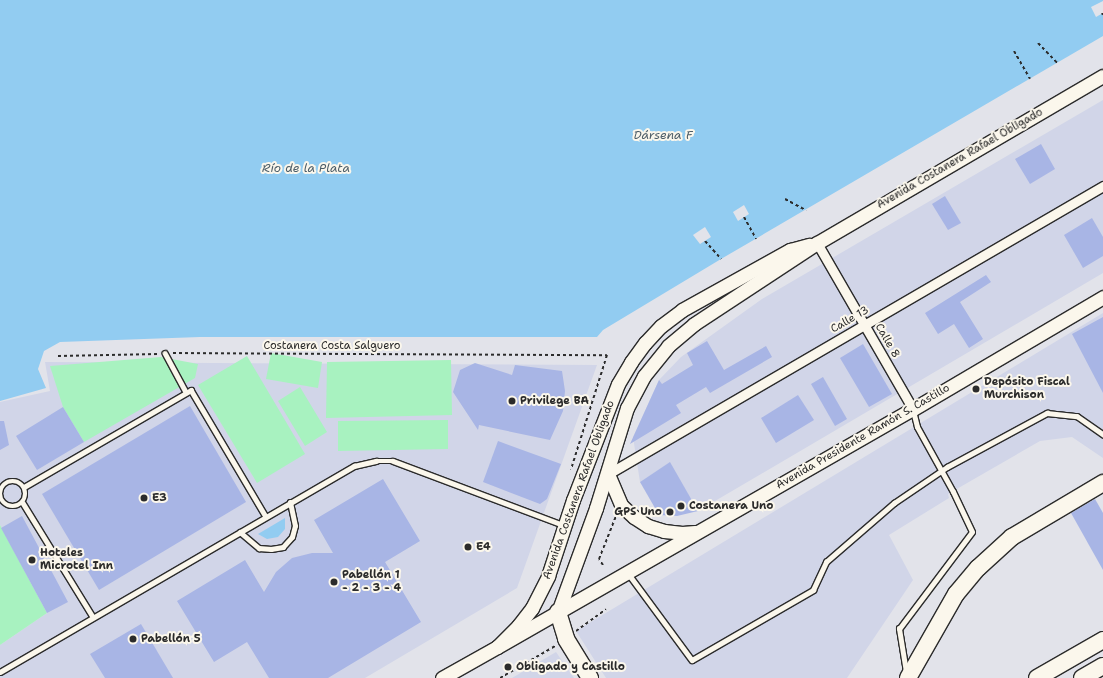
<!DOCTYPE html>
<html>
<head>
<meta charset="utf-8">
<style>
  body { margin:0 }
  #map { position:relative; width:1103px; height:678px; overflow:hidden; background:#e2e3ea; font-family:"Shantell Sans",sans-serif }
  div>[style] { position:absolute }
  .built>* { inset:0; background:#d1d5e8 }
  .green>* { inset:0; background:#a8f2c0 }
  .water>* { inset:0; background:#92ccf1 }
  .pier>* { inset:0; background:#e2e3ea }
  .building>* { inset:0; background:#a8b5e5 }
  .path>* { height:2px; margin-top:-1px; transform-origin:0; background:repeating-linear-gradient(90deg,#2b2b2b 0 3px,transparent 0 6px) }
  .roads { filter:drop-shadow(1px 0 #2b2b2b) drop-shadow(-1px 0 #2b2b2b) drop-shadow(0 1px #2b2b2b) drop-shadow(0 -1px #2b2b2b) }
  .lane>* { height:4.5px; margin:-2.25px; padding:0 2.25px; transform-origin:2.25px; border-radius:2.25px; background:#fbf7ec }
  .lane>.ring { margin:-2.25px; padding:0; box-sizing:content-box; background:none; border:4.5px solid #fbf7ec; border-radius:50% }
  .street>* { height:9px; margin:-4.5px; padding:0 4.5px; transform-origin:4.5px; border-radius:4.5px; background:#fbf7ec }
  .secondary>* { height:13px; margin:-6.5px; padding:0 6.5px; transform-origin:6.5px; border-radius:6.5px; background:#fbf7ec }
  .highway>* { height:16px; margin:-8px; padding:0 8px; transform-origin:8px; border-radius:8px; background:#fbf7ec }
  .dots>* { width:11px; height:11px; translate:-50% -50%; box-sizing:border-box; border:2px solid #fbf7ec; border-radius:50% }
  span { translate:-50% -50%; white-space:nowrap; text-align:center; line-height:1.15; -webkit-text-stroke:4px #fbf7ec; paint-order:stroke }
  .street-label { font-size:11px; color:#2b2b2b }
  .poi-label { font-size:11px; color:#2b2b2b; font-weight:700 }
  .left { translate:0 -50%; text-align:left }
  .right { translate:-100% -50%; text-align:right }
  .water-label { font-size:12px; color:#4a5b66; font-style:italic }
</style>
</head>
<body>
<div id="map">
  <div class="built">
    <div style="clip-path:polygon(1103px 100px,1103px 273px,698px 511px,669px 463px,640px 482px,633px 437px,659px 380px,681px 357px,762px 299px)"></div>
    <div style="clip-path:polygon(1103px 313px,1103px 458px,1072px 437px,1040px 441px,948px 494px,949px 498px,889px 535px,913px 580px,847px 678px,606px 678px,576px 631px)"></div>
    <div style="clip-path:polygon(45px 362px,597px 365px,517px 588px,365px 678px,0 678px,0 645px,47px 613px,0 525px,0 402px,50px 391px)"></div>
    <div style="clip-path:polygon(556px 652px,574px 678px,512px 678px)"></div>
  </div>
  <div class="green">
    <div style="clip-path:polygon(271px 353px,322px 362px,318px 388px,266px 379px)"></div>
    <div style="clip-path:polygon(247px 356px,305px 454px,257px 483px,198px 385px)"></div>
    <div style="clip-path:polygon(161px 357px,198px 364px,195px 378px,84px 442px,63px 407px,50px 366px)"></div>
    <div style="clip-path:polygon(451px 360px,452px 415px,326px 418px,327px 362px)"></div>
    <div style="clip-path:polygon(300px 387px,327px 432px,305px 446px,278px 401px)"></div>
    <div style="clip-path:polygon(448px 420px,448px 449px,338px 451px,338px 421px)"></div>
    <div style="clip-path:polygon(0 525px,47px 613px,0 645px)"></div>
  </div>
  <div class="water">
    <div style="clip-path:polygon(0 0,1103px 0,1103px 36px,721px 259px,603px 330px,597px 337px,200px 337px,60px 342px,44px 351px,38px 369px,46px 388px,0 401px)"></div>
    <div style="clip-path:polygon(285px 518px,285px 529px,278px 537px,267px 539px,258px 534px)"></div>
  </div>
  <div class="pier">
    <div style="clip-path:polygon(1103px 1px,1103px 13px,1096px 17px,1091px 7px)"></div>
    <div style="clip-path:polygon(744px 205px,749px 214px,738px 221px,733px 212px)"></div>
    <div style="clip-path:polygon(705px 227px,711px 237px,700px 244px,693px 235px)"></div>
  </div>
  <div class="building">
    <div style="clip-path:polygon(1041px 144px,1055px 169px,1030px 184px,1015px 159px)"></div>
    <div style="clip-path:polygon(945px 196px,961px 223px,948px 230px,932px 204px)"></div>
    <div style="clip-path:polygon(1092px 218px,1103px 237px,1103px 256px,1083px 268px,1064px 235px)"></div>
    <div style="clip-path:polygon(986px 275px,991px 282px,960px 302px,983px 339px,969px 348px,954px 324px,938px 334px,925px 313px)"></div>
    <div style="clip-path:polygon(1103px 317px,1103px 393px,1072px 334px)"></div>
    <div style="clip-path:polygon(707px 341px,724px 370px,766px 346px,772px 357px,710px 393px,706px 387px,676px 405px,681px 413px,630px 444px,659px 380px,662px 384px,693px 365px,687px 353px)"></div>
    <div style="clip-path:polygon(863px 344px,892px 394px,869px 407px,840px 358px)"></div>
    <div style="clip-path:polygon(475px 363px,512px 375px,515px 365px,562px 371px,565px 391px,563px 411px,550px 440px,479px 425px,478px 430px,453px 392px,460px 370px)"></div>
    <div style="clip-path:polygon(823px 377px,847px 419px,835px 426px,811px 384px)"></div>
    <div style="clip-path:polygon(798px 395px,814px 420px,776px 443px,761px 418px)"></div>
    <div style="clip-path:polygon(190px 406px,246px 502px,99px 590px,42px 494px)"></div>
    <div style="clip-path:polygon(63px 407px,84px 442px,37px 470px,16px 436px)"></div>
    <div style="clip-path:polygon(0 421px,4px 421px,9px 445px,0 450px)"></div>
    <div style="clip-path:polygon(498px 441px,561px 464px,547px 499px,540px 504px,483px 482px)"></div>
    <div style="clip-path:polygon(670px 462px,698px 511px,677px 516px,659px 515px,640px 482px)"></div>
    <div style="clip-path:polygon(383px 479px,420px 541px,385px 562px,421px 622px,328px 678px,269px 678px,247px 642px,214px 662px,177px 601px,245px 560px,264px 592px,276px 572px,292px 558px,312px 553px,333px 553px,314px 520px)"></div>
    <div style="clip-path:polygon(1095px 499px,1103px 513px,1103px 570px,1071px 513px)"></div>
    <div style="clip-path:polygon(22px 516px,68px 602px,47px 613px,1px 528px)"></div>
    <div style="clip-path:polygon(141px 624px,173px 678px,105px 678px,90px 654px)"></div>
  </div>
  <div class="path">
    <div style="left:1102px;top:13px;width:2px;rotate:63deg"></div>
    <div style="left:1038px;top:43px;width:28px;rotate:46deg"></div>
    <div style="left:1014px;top:51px;width:32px;rotate:60deg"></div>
    <div style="left:785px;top:199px;width:24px;rotate:28deg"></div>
    <div style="left:744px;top:217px;width:25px;rotate:61deg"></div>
    <div style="left:705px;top:241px;width:24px;rotate:48deg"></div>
    <div style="left:173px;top:353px;width:434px;rotate:0.3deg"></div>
    <div style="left:607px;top:355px;width:120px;rotate:107.5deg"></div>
    <div style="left:58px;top:356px;width:100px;rotate:-1.1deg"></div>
    <div style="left:603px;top:565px;width:7px;rotate:-124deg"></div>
    <div style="left:599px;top:559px;width:46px;rotate:-68.4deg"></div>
    <div style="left:576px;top:631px;width:37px;rotate:-36deg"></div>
    <div style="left:500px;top:678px;width:64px;rotate:-30.2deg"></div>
  </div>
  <div class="roads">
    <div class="lane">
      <div style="left:165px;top:353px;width:44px;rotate:61.7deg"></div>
      <div class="ring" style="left:0;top:481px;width:21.5px;height:21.5px"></div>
      <div style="left:24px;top:487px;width:193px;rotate:-30.1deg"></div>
      <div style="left:191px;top:390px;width:147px;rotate:59.4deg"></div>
      <div style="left:23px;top:503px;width:134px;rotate:58.4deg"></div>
      <div style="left:240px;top:532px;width:25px;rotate:40deg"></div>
      <div style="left:259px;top:548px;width:12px;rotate:5deg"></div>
      <div style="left:271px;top:549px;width:12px;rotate:-9deg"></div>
      <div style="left:283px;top:547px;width:13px;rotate:-48deg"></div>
      <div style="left:292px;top:537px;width:11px;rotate:-75deg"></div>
      <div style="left:295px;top:526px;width:24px;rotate:-102deg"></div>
      <div style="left:628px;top:573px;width:108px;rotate:53.7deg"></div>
      <div style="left:692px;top:660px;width:140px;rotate:-30deg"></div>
      <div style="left:813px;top:590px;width:31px;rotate:-65deg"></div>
      <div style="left:826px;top:562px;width:90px;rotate:-40.9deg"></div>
      <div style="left:894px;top:503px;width:64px;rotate:-34.2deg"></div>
      <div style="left:947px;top:467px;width:114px;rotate:-28.4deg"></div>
      <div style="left:1047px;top:413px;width:30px;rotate:6deg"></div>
      <div style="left:1077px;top:416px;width:32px;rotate:35deg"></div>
      <div style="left:0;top:672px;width:410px;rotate:-30.2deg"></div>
      <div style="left:354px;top:466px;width:23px;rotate:-13deg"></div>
      <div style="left:376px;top:461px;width:17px"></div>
      <div style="left:393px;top:461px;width:182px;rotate:20.6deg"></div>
      <div style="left:906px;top:672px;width:44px;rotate:-99.2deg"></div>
      <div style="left:899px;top:629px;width:121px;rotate:-53deg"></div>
      <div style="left:972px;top:532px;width:44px;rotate:-115.4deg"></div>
      <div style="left:953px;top:492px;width:74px;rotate:-119deg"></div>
      <div style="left:917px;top:427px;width:16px;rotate:-104deg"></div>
    </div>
    <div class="street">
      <div style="left:817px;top:243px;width:192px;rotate:60deg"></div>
      <div style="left:608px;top:474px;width:573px;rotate:-30.19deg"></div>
    </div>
    <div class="secondary">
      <div style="left:608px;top:474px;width:34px;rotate:67deg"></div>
      <div style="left:621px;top:505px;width:18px;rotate:43deg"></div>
      <div style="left:634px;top:517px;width:17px;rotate:33deg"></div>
      <div style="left:648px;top:526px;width:17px;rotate:17deg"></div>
      <div style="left:664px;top:531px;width:18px;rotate:6deg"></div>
      <div style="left:682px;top:533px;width:13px;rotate:-4deg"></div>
      <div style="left:558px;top:612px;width:111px;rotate:-69.9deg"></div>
      <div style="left:596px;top:508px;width:105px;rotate:-72.8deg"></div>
      <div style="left:627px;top:408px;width:36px;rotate:-62deg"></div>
      <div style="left:644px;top:376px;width:38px;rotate:-51deg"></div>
      <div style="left:668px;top:346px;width:34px;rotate:-40deg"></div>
      <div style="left:694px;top:324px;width:147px;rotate:-33.4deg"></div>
      <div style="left:817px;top:243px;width:331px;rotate:-30.3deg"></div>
      <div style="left:497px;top:647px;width:479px;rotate:-29.8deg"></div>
      <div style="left:913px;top:409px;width:221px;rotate:-30.5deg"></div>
      <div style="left:442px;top:678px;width:63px;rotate:-29.4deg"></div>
      <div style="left:497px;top:647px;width:30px;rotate:-45deg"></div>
      <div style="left:518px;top:626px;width:23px;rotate:-52deg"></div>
      <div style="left:532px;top:608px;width:36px;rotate:-63deg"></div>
      <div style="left:548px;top:576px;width:80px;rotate:-71.8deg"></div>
      <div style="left:573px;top:500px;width:124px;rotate:-68.8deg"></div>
      <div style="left:618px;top:384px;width:26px;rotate:-59deg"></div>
      <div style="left:631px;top:362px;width:24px;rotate:-54deg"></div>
      <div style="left:645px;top:343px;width:23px;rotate:-47deg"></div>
      <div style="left:661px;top:326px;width:26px;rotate:-37deg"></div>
      <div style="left:682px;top:310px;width:124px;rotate:-29.1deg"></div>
      <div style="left:790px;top:250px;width:20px;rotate:-15deg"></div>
    </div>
    <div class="highway">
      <div style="left:558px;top:612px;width:28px;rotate:73deg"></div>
      <div style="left:566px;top:639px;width:46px;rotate:58.4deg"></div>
      <div style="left:908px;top:678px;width:97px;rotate:-60.3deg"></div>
      <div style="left:956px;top:594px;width:34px;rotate:-50deg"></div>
      <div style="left:978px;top:568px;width:46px;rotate:-42.4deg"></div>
      <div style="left:1012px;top:537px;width:106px;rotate:-30.7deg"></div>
      <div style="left:1037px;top:678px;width:76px;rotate:-29.9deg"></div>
      <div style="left:1082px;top:678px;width:24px;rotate:-30deg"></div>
    </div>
  </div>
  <div class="dots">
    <div style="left:976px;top:389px;background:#2b2b2b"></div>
    <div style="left:512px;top:401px;background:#2b2b2b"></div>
    <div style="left:144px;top:498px;background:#2b2b2b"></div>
    <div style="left:681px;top:506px;background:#2b2b2b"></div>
    <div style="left:670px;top:512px;background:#2b2b2b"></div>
    <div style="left:468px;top:547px;background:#2b2b2b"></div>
    <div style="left:32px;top:560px;background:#2b2b2b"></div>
    <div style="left:334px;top:582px;background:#2b2b2b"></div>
    <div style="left:133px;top:639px;background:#2b2b2b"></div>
    <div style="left:508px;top:667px;background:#2b2b2b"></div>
  </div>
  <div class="street-label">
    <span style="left:960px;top:159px;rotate:-30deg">Avenida Costanera Rafael Obligado</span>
    <span style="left:850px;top:320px;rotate:-30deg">Calle 13</span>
    <span style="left:887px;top:341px;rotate:60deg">Calle 8</span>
    <span style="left:332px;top:346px">Costanera Costa Salguero</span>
    <span style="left:863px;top:437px;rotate:-30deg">Avenida Presidente Ramón S. Castillo</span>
    <span style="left:579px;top:490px;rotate:-70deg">Avenida Costanera Rafael Obligado</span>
  </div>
  <div class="poi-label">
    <span class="left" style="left:984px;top:389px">Depósito Fiscal<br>Murchison</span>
    <span class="left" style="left:520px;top:401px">Privilege BA</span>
    <span class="left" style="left:152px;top:498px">E3</span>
    <span class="left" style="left:689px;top:506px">Costanera Uno</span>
    <span class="right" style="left:662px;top:512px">GPS Uno</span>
    <span class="left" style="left:476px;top:547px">E4</span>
    <span class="left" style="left:40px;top:560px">Hoteles<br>Microtel Inn</span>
    <span class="left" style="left:342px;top:582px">Pabellón 1<br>- 2 - 3 - 4</span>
    <span class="left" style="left:141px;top:639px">Pabellón 5</span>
    <span class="left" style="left:516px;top:667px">Obligado y Castillo</span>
  </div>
  <div class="water-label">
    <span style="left:663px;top:136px">Dársena F</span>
    <span style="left:306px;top:169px">Río de la Plata</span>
  </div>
</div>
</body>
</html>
